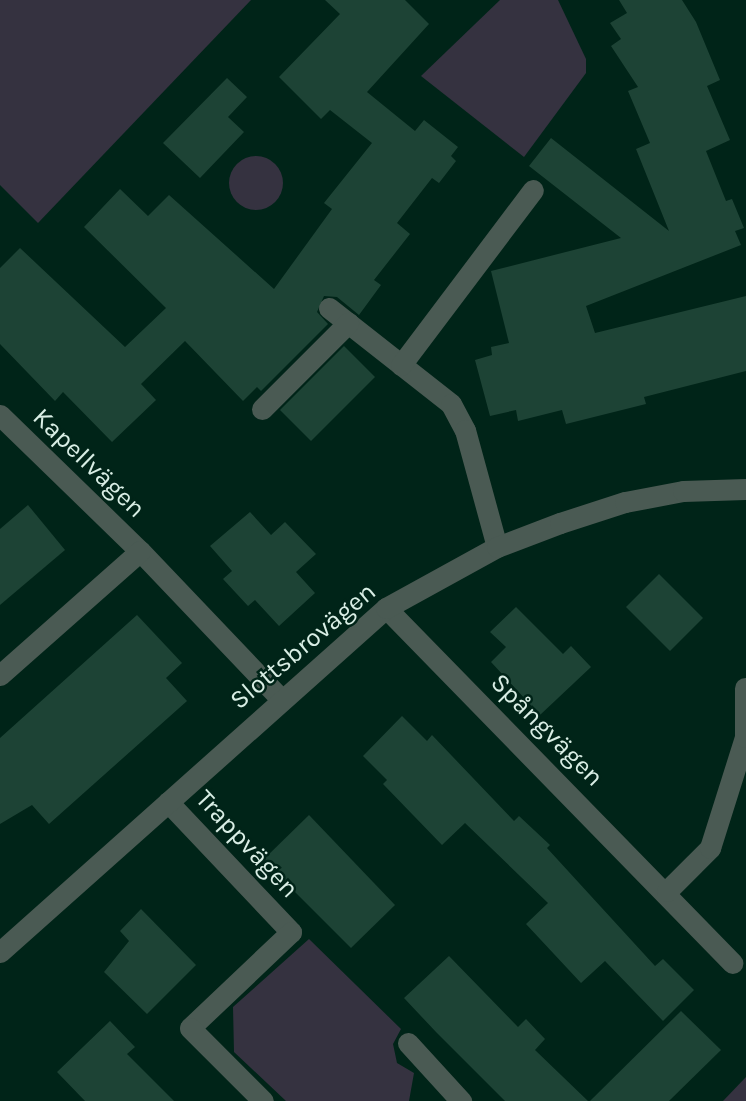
<!DOCTYPE html>
<html>
<head>
<meta charset="utf-8">
<style>
  body { margin:0 }
  #map { position:relative; width:746px; height:1101px; overflow:hidden; background:#002418; font-family:Karla,sans-serif }
  div>[style] { position:absolute }
  .green>* { inset:0; background:#353240 }
  .round { border-radius:50% }
  .building>* { inset:0; background:#1d4335 }
  .minor>* { height:21px; margin:-10.5px; padding:0 10.5px; transform-origin:10.5px; border-radius:10.5px; background:#4a5a53 }
  span { translate:-50% -50%; white-space:nowrap; text-align:center; line-height:1.15; -webkit-text-stroke:5px #002418; paint-order:stroke }
  .street-label { font-size:26px; color:#d9eee5 }
</style>
</head>
<body>
<div id="map">
  <div class="green">
    <div style="clip-path:polygon(0 0,251px 0,38px 223px,0 185px)"></div>
    <div style="clip-path:polygon(500px 0,558px 0,586px 59px,586px 73px,524px 157px,421px 76px)"></div>
    <div class="round" style="left:229px;top:156px;width:54px;height:54px"></div>
    <div style="clip-path:polygon(309px 939px,401px 1029px,393px 1044px,397px 1063px,414px 1073px,409px 1101px,286px 1101px,234px 1052px,233px 1007px)"></div>
    <div style="clip-path:polygon(746px 1077px,746px 1101px,723px 1101px)"></div>
  </div>
  <div class="building">
    <div style="clip-path:polygon(325px 0,405px 0,429px 24px,367px 92px,415px 131px,424px 120px,458px 147px,451px 156px,456px 161px,439px 183px,432px 178px,397px 223px,410px 234px,374px 280px,381px 285px,359px 315px,337px 297px,324px 296px,317px 312px,328px 324px,261px 391px,257px 387px,243px 401px,185px 341px,141px 384px,156px 400px,112px 442px,63px 392px,55px 401px,0 344px,0 268px,20px 248px,125px 347px,166px 308px,84px 227px,120px 189px,148px 216px,169px 195px,274px 289px,332px 209px,324px 203px,372px 143px,330px 110px,321px 119px,279px 77px,340px 14px)"></div>
    <div style="clip-path:polygon(619px 0,682px 0,696px 22px,720px 80px,707px 86px,730px 140px,706px 151px,726px 201px,732px 199px,744px 228px,735px 231px,741px 245px,586px 306px,595px 333px,746px 296px,746px 371px,644px 397px,646px 404px,566px 424px,562px 410px,518px 421px,516px 410px,490px 416px,475px 360px,492px 355px,491px 347px,509px 343px,491px 271px,621px 238px,529px 166px,551px 138px,669px 231px,636px 149px,650px 143px,628px 91px,638px 87px,611px 46px,621px 39px,610px 23px,627px 13px)"></div>
    <div style="clip-path:polygon(227px 78px,247px 97px,228px 117px,244px 132px,200px 178px,163px 143px)"></div>
    <div style="clip-path:polygon(344px 346px,375px 377px,311px 441px,280px 410px)"></div>
    <div style="clip-path:polygon(28px 505px,65px 550px,0 605px,0 529px)"></div>
    <div style="clip-path:polygon(250px 512px,271px 535px,285px 522px,316px 554px,296px 572px,315px 593px,279px 626px,255px 600px,248px 606px,223px 579px,232px 571px,210px 546px)"></div>
    <div style="clip-path:polygon(659px 574px,703px 618px,670px 651px,626px 607px)"></div>
    <div style="clip-path:polygon(516px 607px,563px 654px,571px 646px,591px 667px,540px 715px,491px 662px,506px 647px,490px 632px)"></div>
    <div style="clip-path:polygon(137px 615px,182px 663px,166px 678px,187px 701px,49px 824px,32px 805px,0 824px,0 738px)"></div>
    <div style="clip-path:polygon(402px 716px,427px 741px,432px 735px,514px 821px,519px 816px,550px 845px,547px 848px,655px 966px,663px 959px,694px 990px,663px 1021px,605px 961px,581px 983px,526px 924px,548px 903px,465px 823px,442px 845px,383px 784px,387px 780px,363px 756px)"></div>
    <div style="clip-path:polygon(309px 815px,395px 905px,351px 948px,263px 860px)"></div>
    <div style="clip-path:polygon(141px 909px,196px 965px,147px 1014px,104px 972px,129px 941px,120px 931px)"></div>
    <div style="clip-path:polygon(449px 956px,518px 1027px,526px 1019px,545px 1039px,535px 1050px,588px 1101px,505px 1101px,436px 1032px,404px 998px)"></div>
    <div style="clip-path:polygon(681px 1011px,721px 1050px,669px 1101px,590px 1101px)"></div>
    <div style="clip-path:polygon(110px 1021px,135px 1047px,127px 1054px,174px 1101px,85px 1101px,57px 1072px)"></div>
  </div>
  <div class="minor">
    <div style="left:329px;top:308px;width:155px;rotate:38.2deg"></div>
    <div style="left:451px;top:404px;width:30px;rotate:62deg"></div>
    <div style="left:465px;top:430px;width:121px;rotate:74.7deg"></div>
    <div style="left:401px;top:365px;width:219px;rotate:-53deg"></div>
    <div style="left:262px;top:409px;width:122px;rotate:-45deg"></div>
    <div style="left:0;top:415px;width:195px;rotate:44.2deg"></div>
    <div style="left:140px;top:551px;width:203px;rotate:46.4deg"></div>
    <div style="left:386px;top:608px;width:496px;rotate:45.7deg"></div>
    <div style="left:0;top:675px;width:187px;rotate:-41.5deg"></div>
    <div style="left:168px;top:802px;width:179px;rotate:46.6deg"></div>
    <div style="left:291px;top:932px;width:139px;rotate:136.5deg"></div>
    <div style="left:190px;top:1028px;width:103px;rotate:45deg"></div>
    <div style="left:667px;top:891px;width:61px;rotate:-45deg"></div>
    <div style="left:710px;top:848px;width:116px;rotate:-72.5deg"></div>
    <div style="left:745px;top:737px;width:49px;rotate:-90deg"></div>
    <div style="left:0;top:952px;width:517px;rotate:-41.71deg"></div>
    <div style="left:386px;top:608px;width:127px;rotate:-28.8deg"></div>
    <div style="left:497px;top:547px;width:67px;rotate:-20.9deg"></div>
    <div style="left:560px;top:523px;width:68px;rotate:-17.9deg"></div>
    <div style="left:625px;top:502px;width:59px;rotate:-10.7deg"></div>
    <div style="left:683px;top:491px;width:63px;rotate:-1.8deg"></div>
    <div style="left:408px;top:1043px;width:79px;rotate:47.6deg"></div>
  </div>
  <div class="street-label">
    <span style="left:89px;top:463px;rotate:44deg">Kapellvägen</span>
    <span style="left:303px;top:646px;rotate:-40deg">Slottsbrovägen</span>
    <span style="left:547px;top:730px;rotate:45deg">Spångvägen</span>
    <span style="left:247px;top:844px;rotate:47deg">Trappvägen</span>
  </div>
</div>
</body>
</html>
